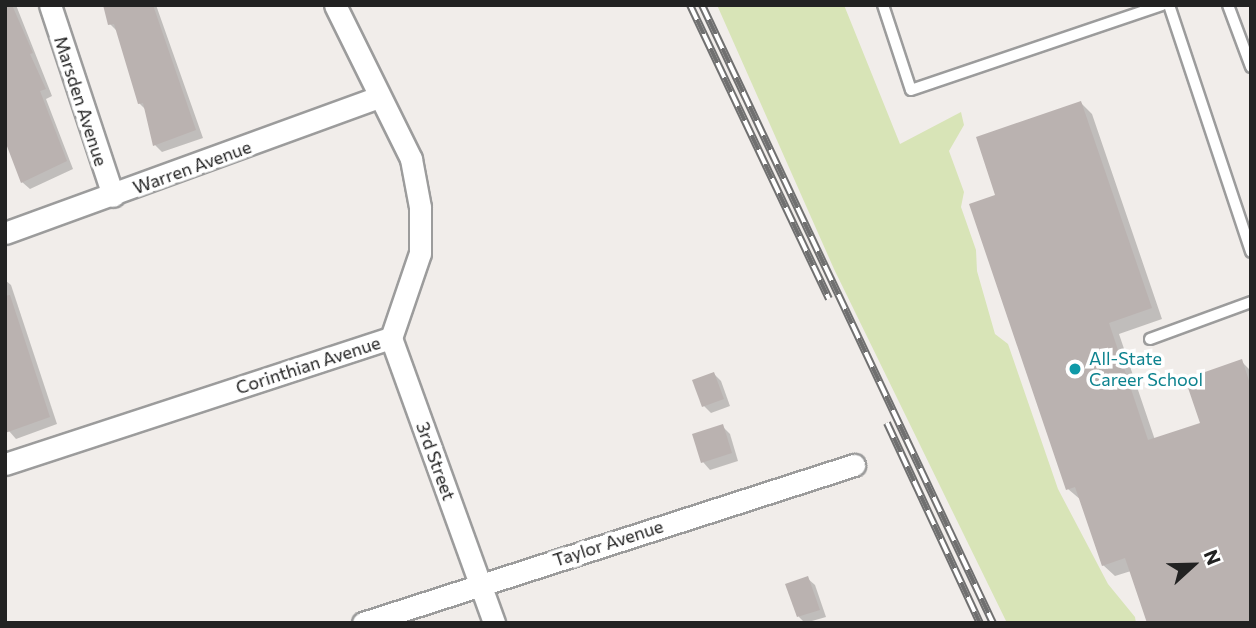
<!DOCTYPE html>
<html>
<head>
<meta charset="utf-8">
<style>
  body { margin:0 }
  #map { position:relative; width:1256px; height:628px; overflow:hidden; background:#f1edea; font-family:Commissioner,sans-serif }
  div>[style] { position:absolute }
  .grass>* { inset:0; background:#d8e4b7 }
  .shadow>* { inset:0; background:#0003 }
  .building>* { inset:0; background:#bab2b0 }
  .roads { filter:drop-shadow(2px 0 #9c9c9c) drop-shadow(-2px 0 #9c9c9c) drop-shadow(0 2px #9c9c9c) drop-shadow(0 -2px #9c9c9c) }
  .service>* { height:10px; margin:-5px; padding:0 5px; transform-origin:5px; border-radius:5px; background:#fff }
  .minor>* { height:21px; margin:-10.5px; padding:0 10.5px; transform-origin:10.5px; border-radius:10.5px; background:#fff }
  .rail>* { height:8px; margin-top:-4px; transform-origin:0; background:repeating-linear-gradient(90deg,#fff 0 16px,#707070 0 32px); box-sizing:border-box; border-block:2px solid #707070 }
  .dots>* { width:19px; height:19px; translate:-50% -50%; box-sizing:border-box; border:4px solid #fff; border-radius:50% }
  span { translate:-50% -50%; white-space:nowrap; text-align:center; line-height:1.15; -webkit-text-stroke:7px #fff; paint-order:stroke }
  .street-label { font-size:18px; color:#222 }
  .culture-label { font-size:18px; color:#0d838f }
  .left { translate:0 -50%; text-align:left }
  .frame { position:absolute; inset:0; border:7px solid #222; pointer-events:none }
  .north { position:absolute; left:1158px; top:530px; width:70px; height:70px; -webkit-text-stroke:5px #fff; paint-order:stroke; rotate:68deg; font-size:19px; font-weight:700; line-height:28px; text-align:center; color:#222 }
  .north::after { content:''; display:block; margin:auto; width:24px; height:32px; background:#222; clip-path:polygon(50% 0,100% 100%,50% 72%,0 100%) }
</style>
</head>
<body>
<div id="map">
  <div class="grass">
    <div style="clip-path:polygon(717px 5px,844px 5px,900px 144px,961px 112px,964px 125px,949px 151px,964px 192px,961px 207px,976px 250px,977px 271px,995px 334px,1008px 344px,1058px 489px,1108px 584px,1135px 617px,1136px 623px,1007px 623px,834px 269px)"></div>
  </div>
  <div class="shadow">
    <div style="clip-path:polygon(5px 5px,16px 5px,52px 96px,46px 99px,73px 169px,30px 189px,22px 182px)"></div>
    <div style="clip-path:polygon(105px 5px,156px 5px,203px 138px,162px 152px,155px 145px,146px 110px,139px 103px,117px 31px,110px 24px)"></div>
    <div style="clip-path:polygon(1081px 103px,1092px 114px,1162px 319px,1119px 334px,1155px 440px,1202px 424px,1241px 361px,1251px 371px,1251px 623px,1131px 571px,1115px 576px,1103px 565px,1081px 500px,1068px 489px,971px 205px,998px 196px)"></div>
    <div style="clip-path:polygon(5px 280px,11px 285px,57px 424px,16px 439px,9px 431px,5px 417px)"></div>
    <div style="clip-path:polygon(714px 374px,721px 381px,730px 406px,711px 413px,704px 406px)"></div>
    <div style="clip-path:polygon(722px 426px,730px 434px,738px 461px,710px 470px,703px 462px)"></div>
    <div style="clip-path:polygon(807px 578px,815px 585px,826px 617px,805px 623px,799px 617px,788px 585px)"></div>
  </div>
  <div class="building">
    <div style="clip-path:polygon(5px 5px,12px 5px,33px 53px,30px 54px,46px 89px,40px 91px,67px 161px,21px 183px,5px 141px)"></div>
    <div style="clip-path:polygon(103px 5px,153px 5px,196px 130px,153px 146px,143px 103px,138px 104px,114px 24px,108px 25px)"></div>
    <div style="clip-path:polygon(1081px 101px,1152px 308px,1109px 323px,1148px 440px,1200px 423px,1185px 379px,1242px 359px,1251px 387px,1251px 623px,1147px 623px,1125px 558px,1102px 566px,1075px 487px,1066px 490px,969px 204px,995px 195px,976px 137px)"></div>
    <div style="clip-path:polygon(10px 295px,50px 417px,5px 433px,5px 296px)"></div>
    <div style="clip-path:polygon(714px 372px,724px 399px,702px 407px,692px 380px)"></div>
    <div style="clip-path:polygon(723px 424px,732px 453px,701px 463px,692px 434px)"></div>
    <div style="clip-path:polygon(808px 576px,820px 610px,797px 617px,785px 584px)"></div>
  </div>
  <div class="roads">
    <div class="service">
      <div style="left:883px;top:5px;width:89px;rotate:71.8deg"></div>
      <div style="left:911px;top:90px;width:265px;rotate:-18.7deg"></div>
      <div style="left:1169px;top:5px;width:260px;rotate:71.6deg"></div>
      <div style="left:1228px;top:5px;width:66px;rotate:69.6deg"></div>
      <div style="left:1150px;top:339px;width:108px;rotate:-20.1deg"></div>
    </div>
    <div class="minor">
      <div style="left:50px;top:5px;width:201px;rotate:71.7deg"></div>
      <div style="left:335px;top:5px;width:172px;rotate:63.7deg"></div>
      <div style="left:411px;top:159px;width:49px;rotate:79.4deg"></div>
      <div style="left:420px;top:207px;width:46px;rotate:90deg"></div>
      <div style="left:420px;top:253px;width:90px;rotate:108.8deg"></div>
      <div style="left:5px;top:233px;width:397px;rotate:-20deg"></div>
      <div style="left:391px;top:338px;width:303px;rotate:70.1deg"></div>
      <div style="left:5px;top:464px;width:406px;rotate:-18.1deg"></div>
      <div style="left:363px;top:623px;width:516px;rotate:-17.84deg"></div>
    </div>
  </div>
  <div class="rail">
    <div style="left:690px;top:5px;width:325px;rotate:64.7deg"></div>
    <div style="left:702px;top:5px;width:683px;rotate:64.79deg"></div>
    <div style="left:887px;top:423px;width:221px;rotate:65.1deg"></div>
  </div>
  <div class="dots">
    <div style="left:1075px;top:369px;background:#0f9aa8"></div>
  </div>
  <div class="street-label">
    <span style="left:81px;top:101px;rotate:72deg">Marsden Avenue</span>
    <span style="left:192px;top:167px;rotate:-20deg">Warren Avenue</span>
    <span style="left:308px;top:365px;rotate:-18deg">Corinthian Avenue</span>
    <span style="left:436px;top:461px;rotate:70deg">3rd Street</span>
    <span style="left:608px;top:543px;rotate:-18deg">Taylor Avenue</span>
  </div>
  <div class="culture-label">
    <span class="left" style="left:1089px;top:369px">All-State<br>Career School</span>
  </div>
  <div class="frame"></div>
  <div class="north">N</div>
</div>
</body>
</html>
